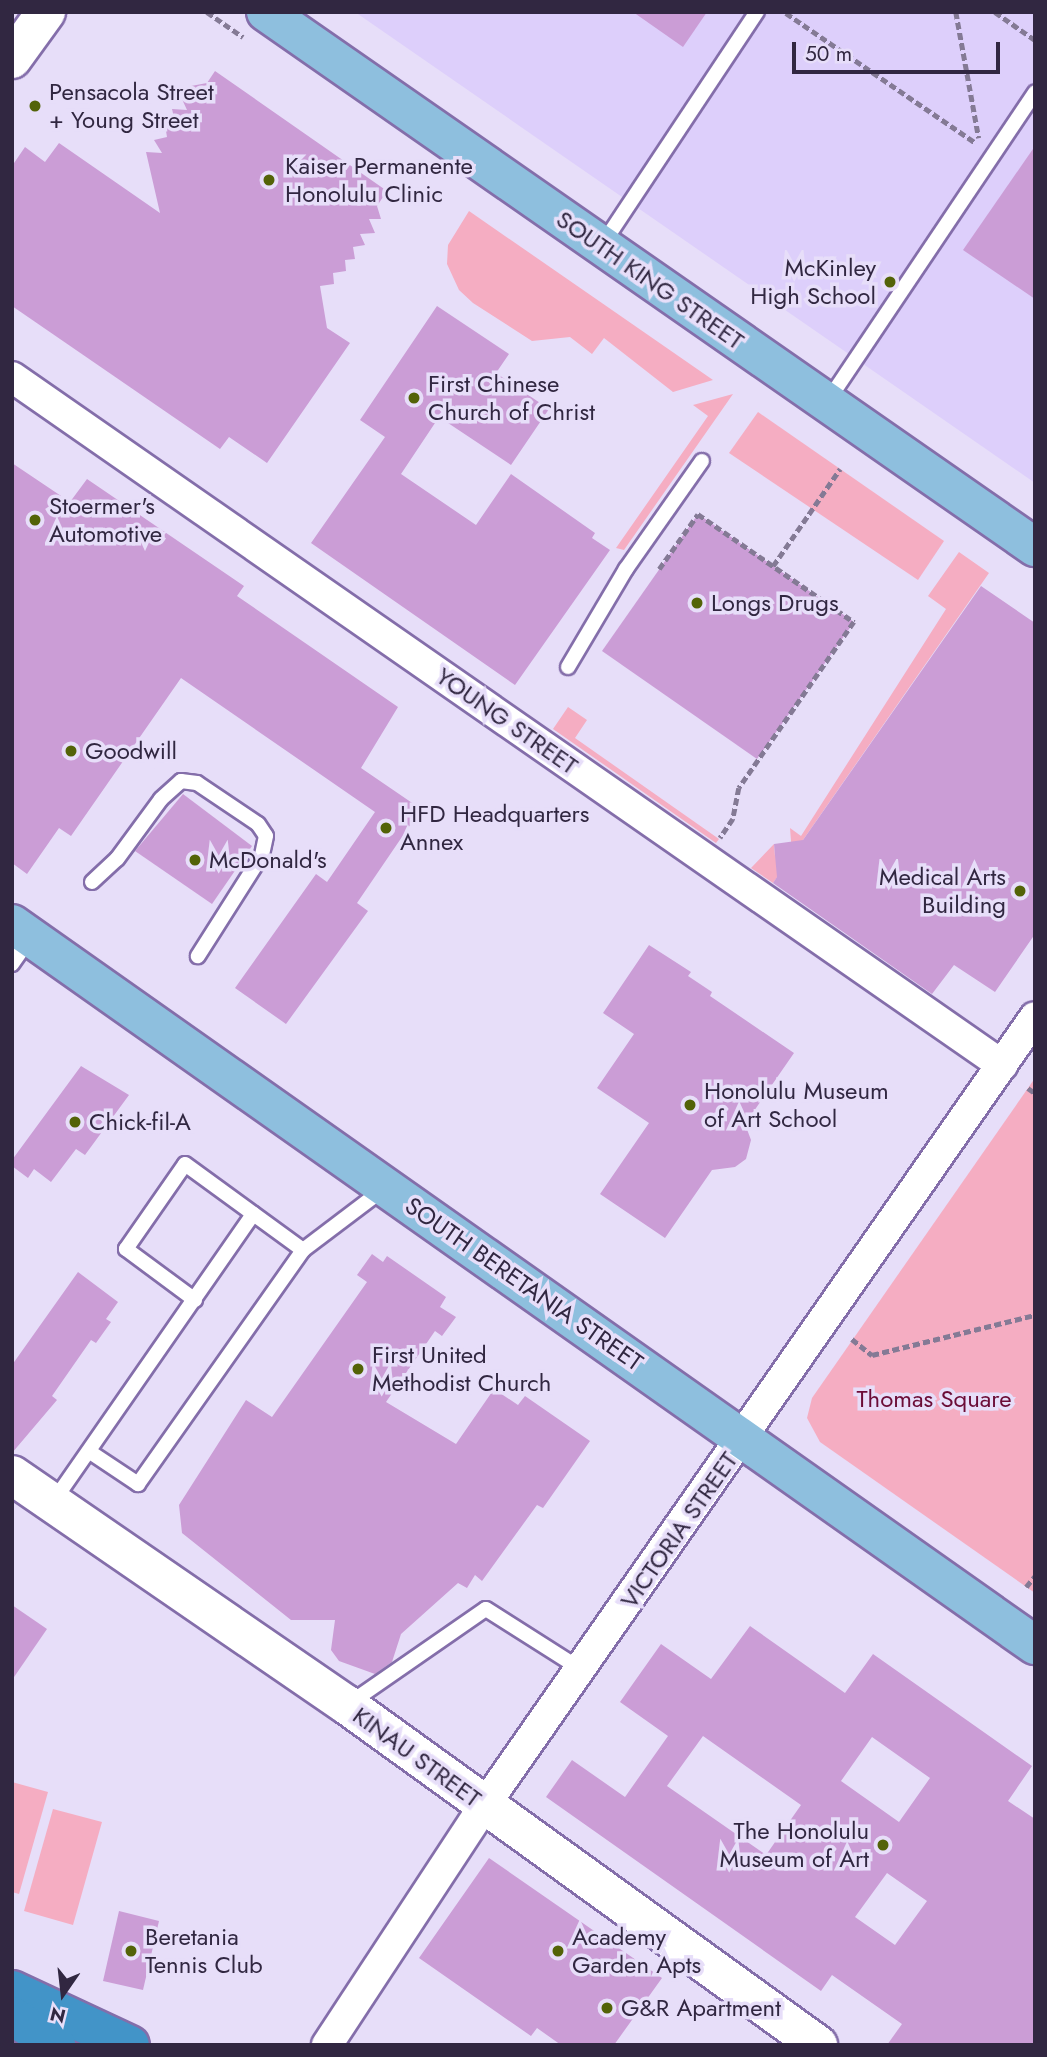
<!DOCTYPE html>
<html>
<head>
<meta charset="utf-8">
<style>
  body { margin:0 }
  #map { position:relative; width:1047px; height:2057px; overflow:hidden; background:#e7def9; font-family:Jost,sans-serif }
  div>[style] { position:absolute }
  .built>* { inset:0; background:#ddcffb }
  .green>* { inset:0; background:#f5adc2 }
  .building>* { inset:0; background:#cb9dd6 }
  .path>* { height:4.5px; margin-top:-2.25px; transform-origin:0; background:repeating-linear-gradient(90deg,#847a95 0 7px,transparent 0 10.5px) }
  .roads { filter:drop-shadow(2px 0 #846eaa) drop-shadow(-2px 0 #846eaa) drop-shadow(0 2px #846eaa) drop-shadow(0 -2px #846eaa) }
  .lane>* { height:14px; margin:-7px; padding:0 7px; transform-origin:7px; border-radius:7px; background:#fff }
  .street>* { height:30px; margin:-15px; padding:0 15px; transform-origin:15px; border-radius:15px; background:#fff }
  .secondary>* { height:38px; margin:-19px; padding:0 19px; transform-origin:19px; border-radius:19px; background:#fff }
  .primary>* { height:38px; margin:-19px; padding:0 19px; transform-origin:19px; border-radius:19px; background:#8ebfde }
  .highway>* { height:38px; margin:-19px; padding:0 19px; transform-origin:19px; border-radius:19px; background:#4294c8 }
  .dots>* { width:19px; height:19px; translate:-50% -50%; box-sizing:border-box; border:4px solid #e7def9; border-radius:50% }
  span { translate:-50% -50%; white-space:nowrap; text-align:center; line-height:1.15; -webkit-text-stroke:7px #e7def9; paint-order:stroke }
  .poi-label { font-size:24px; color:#312741 }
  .left { translate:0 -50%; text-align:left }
  .right { translate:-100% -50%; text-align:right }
  .street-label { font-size:24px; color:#312741 }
  .park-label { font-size:24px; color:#6b0c37 }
  .frame { position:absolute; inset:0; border:14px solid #312741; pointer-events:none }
  .north { position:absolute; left:28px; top:1959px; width:70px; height:70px; -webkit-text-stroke:5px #e7def9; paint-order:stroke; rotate:194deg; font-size:19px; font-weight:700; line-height:28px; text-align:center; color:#312741 }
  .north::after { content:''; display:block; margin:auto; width:24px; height:32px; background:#312741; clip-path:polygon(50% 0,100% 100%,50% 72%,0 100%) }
  .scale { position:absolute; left:792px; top:42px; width:208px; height:32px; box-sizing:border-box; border:4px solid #312741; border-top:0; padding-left:9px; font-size:21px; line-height:24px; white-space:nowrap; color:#312741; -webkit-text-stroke:5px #e7def9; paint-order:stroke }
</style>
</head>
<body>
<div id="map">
  <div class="built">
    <div style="clip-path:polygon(355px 12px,1035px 12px,1035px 483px,856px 359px)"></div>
  </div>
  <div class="green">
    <div style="clip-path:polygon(469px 211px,599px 301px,713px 380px,673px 392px,604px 338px,592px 354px,570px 337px,532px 341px,473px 303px,459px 290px,447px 264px,448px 245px)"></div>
    <div style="clip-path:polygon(733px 394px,624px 550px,616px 548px,708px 416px,693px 405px)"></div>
    <div style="clip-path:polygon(758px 412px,944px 541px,918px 580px,729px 453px)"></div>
    <div style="clip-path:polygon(959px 552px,989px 573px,773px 883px,751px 868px,774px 844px,775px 856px,792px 854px,790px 828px,801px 836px,946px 609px,928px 596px)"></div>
    <div style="clip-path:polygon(568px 707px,587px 720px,575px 738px,719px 839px,716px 843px,553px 729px)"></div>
    <div style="clip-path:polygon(1035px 1078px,1035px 1593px,820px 1442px,807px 1418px,812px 1398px)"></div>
    <div style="clip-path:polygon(12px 1782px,48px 1792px,19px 1894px,12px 1892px)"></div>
    <div style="clip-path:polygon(53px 1809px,102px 1822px,73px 1925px,24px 1911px)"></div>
  </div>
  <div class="building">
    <div style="clip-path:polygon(633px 12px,707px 12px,683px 47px)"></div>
    <div style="clip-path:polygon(215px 71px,387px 191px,377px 206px,381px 219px,369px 219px,375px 233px,360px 234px,365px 245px,353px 247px,355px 259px,345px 260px,346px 271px,333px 273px,334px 284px,320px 286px,327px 328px,350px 343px,267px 463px,229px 437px,220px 449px,12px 306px,12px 166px,25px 147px,45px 162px,59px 143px,160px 213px,146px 152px,162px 153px,154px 140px,167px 137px,165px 125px,175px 122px,172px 109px,187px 110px,181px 97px,195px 96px,191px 86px,207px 83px)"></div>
    <div style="clip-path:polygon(1035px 146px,1035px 299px,963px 250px)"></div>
    <div style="clip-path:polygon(437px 306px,509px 354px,496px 373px,549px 409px,511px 465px,439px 417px,401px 474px,476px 525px,511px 474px,595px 533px,592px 538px,610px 550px,515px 685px,311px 543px,385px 437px,360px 420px)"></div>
    <div style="clip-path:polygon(12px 463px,70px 502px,87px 479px,244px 586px,237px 596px,398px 707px,361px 768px,421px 809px,357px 903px,368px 911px,286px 1024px,235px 988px,316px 874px,327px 882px,375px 812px,181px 678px,71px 836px,59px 828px,27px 874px,12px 863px)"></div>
    <div style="clip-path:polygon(698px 514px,854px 622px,757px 759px,602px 651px)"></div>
    <div style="clip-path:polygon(981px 586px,1035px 623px,1035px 934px,995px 992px,954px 965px,932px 994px,773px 883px,777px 877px,774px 844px,803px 840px)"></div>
    <div style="clip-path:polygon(183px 794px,252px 846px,212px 904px,135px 851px)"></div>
    <div style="clip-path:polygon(649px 945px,691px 972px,688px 976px,712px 992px,710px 996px,794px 1053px,745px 1124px,751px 1140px,746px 1159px,735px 1167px,712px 1170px,665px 1238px,600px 1194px,649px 1123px,597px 1088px,634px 1034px,603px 1013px)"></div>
    <div style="clip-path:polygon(81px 1066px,129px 1095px,85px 1155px,76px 1149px,51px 1182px,34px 1169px,28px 1178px,12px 1166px,12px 1160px)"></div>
    <div style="clip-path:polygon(372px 1254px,383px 1262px,387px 1256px,446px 1297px,440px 1307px,456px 1317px,442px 1336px,435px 1331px,386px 1402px,456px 1444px,494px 1389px,518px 1405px,525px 1396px,590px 1441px,543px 1508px,537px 1505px,482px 1581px,475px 1575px,467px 1588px,458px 1583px,401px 1634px,392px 1662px,375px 1674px,339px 1661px,331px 1650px,335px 1620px,291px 1620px,182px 1533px,179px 1505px,246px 1400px,272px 1417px,367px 1282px,357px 1275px)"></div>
    <div style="clip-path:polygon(78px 1272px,118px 1302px,106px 1319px,111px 1322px,96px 1343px,91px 1340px,52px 1396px,57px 1400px,12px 1453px,12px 1365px)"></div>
    <div style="clip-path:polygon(12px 1605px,47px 1629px,12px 1680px)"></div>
    <div style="clip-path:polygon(evenodd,750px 1626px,845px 1693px,873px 1654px,1032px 1766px,1008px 1801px,1035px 1819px,1035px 2045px,887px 2045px,902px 2024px,832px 1975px,821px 1991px,546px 1797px,572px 1760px,625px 1797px,668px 1736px,620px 1702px,661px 1644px,711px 1679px,750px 1626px,703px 1736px,801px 1805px,766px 1855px,667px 1786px,703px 1736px,750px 1626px,872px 1737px,930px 1778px,899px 1822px,841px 1781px,872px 1737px,750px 1626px,887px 1873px,927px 1901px,895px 1945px,855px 1917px,887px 1873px)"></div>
    <div style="clip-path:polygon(489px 1858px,662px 1978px,614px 2045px,561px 2045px,537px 2028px,531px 2036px,419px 1958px)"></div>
    <div style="clip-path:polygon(119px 1911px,159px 1921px,143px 1990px,103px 1981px)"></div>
  </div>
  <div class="path">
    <div style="left:207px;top:12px;width:44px;rotate:34.8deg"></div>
    <div style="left:956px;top:12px;width:128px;rotate:79.7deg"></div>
    <div style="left:995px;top:12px;width:49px;rotate:35deg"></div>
    <div style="left:786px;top:13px;width:230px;rotate:34.4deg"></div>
    <div style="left:773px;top:566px;width:118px;rotate:-55.4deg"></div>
    <div style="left:659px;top:569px;width:67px;rotate:-54.7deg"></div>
    <div style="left:698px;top:514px;width:190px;rotate:34.7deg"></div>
    <div style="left:854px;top:622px;width:202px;rotate:124.7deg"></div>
    <div style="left:739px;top:788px;width:32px;rotate:101deg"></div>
    <div style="left:733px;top:819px;width:23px;rotate:124deg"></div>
    <div style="left:1028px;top:1088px;width:9px;rotate:36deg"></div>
    <div style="left:852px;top:1339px;width:26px;rotate:39deg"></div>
    <div style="left:872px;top:1355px;width:168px;rotate:-13.8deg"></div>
    <div style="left:1026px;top:1587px;width:14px;rotate:-51deg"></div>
  </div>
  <div class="roads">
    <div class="lane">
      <div style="left:602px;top:245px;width:280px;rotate:-56.4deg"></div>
      <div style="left:827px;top:402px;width:373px;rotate:-56.1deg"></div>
      <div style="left:568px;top:667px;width:114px;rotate:-59.4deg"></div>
      <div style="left:626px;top:569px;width:132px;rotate:-54.9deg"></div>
      <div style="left:92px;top:882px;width:34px;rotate:-43deg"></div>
      <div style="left:117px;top:859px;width:74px;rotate:-53.7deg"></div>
      <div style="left:161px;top:799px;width:27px;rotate:-42deg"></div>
      <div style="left:181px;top:781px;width:16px;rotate:7deg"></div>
      <div style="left:197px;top:783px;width:73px;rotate:33.9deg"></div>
      <div style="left:258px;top:824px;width:14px;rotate:56deg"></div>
      <div style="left:266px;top:836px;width:19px;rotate:102deg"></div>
      <div style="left:262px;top:855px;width:120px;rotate:122.4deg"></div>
      <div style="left:12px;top:964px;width:29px;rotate:-55deg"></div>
      <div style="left:195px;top:1300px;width:86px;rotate:-143.5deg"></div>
      <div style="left:126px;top:1249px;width:103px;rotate:-55.2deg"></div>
      <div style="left:185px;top:1164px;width:146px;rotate:36.1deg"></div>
      <div style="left:90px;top:1452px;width:58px;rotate:33.7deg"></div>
      <div style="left:138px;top:1484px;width:286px;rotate:-54.8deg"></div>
      <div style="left:303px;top:1250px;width:103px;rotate:-37.1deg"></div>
      <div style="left:53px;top:1502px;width:351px;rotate:-55.2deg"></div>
      <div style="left:350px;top:1703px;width:165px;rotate:-34.7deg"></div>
      <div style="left:486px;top:1609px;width:114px;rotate:32.4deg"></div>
    </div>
    <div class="street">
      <div style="left:12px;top:377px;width:1206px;rotate:34.8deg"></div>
      <div style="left:327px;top:2045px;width:286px;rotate:-56.7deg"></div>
      <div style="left:484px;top:1806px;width:962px;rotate:-55.07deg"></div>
    </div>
    <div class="secondary">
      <div style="left:12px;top:59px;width:58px;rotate:-54.1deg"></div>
      <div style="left:12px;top:1475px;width:406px;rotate:34.5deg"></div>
      <div style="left:347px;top:1705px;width:581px;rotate:35.82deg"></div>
    </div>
    <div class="primary">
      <div style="left:266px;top:12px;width:937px;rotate:34.83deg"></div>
      <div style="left:12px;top:924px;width:1252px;rotate:35.18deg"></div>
    </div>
    <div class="highway">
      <div style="left:12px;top:1990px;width:130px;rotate:25deg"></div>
      <div style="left:12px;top:2016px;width:53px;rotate:33.4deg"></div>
    </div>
  </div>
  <div class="dots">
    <div style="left:35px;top:106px;background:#536308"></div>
    <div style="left:269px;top:180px;background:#536308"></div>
    <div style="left:890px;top:282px;background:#536308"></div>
    <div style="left:414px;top:398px;background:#536308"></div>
    <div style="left:35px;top:520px;background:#536308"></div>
    <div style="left:697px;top:603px;background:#536308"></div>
    <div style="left:71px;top:751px;background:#536308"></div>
    <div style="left:386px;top:828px;background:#536308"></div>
    <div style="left:195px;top:860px;background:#536308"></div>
    <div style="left:1020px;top:891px;background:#536308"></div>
    <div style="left:690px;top:1105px;background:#536308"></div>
    <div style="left:75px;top:1122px;background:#536308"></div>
    <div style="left:358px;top:1369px;background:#536308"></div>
    <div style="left:883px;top:1845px;background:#536308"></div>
    <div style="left:131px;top:1951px;background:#536308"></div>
    <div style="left:558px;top:1951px;background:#536308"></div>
    <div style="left:607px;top:2008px;background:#536308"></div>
  </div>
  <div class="poi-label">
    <span class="left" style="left:49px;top:106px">Pensacola Street<br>+ Young Street</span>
    <span class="left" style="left:285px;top:180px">Kaiser Permanente<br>Honolulu Clinic</span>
    <span class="right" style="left:876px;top:282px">McKinley<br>High School</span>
    <span class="left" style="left:428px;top:398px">First Chinese<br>Church of Christ</span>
    <span class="left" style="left:49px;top:520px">Stoermer's<br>Automotive</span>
    <span class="left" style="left:711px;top:603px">Longs Drugs</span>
    <span class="left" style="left:85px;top:751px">Goodwill</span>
    <span class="left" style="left:400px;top:828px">HFD Headquarters<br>Annex</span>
    <span class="left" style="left:209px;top:860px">McDonald's</span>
    <span class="right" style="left:1006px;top:891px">Medical Arts<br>Building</span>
    <span class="left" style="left:704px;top:1105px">Honolulu Museum<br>of Art School</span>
    <span class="left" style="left:89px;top:1122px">Chick-fil-A</span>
    <span class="left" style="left:372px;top:1369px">First United<br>Methodist Church</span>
    <span class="right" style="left:869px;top:1845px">The Honolulu<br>Museum of Art</span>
    <span class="left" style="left:145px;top:1951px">Beretania<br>Tennis Club</span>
    <span class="left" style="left:572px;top:1951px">Academy<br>Garden Apts</span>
    <span class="left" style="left:621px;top:2008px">G&amp;R Apartment</span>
  </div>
  <div class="street-label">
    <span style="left:650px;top:280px;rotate:35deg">SOUTH KING STREET</span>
    <span style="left:507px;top:721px;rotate:35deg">YOUNG STREET</span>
    <span style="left:524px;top:1284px;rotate:35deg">SOUTH BERETANIA STREET</span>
    <span style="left:679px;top:1530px;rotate:-55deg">VICTORIA STREET</span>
    <span style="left:417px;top:1757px;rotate:36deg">KINAU STREET</span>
  </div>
  <div class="park-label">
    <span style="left:934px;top:1399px">Thomas Square</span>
  </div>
  <div class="frame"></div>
  <div class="north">N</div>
  <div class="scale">50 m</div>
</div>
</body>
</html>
